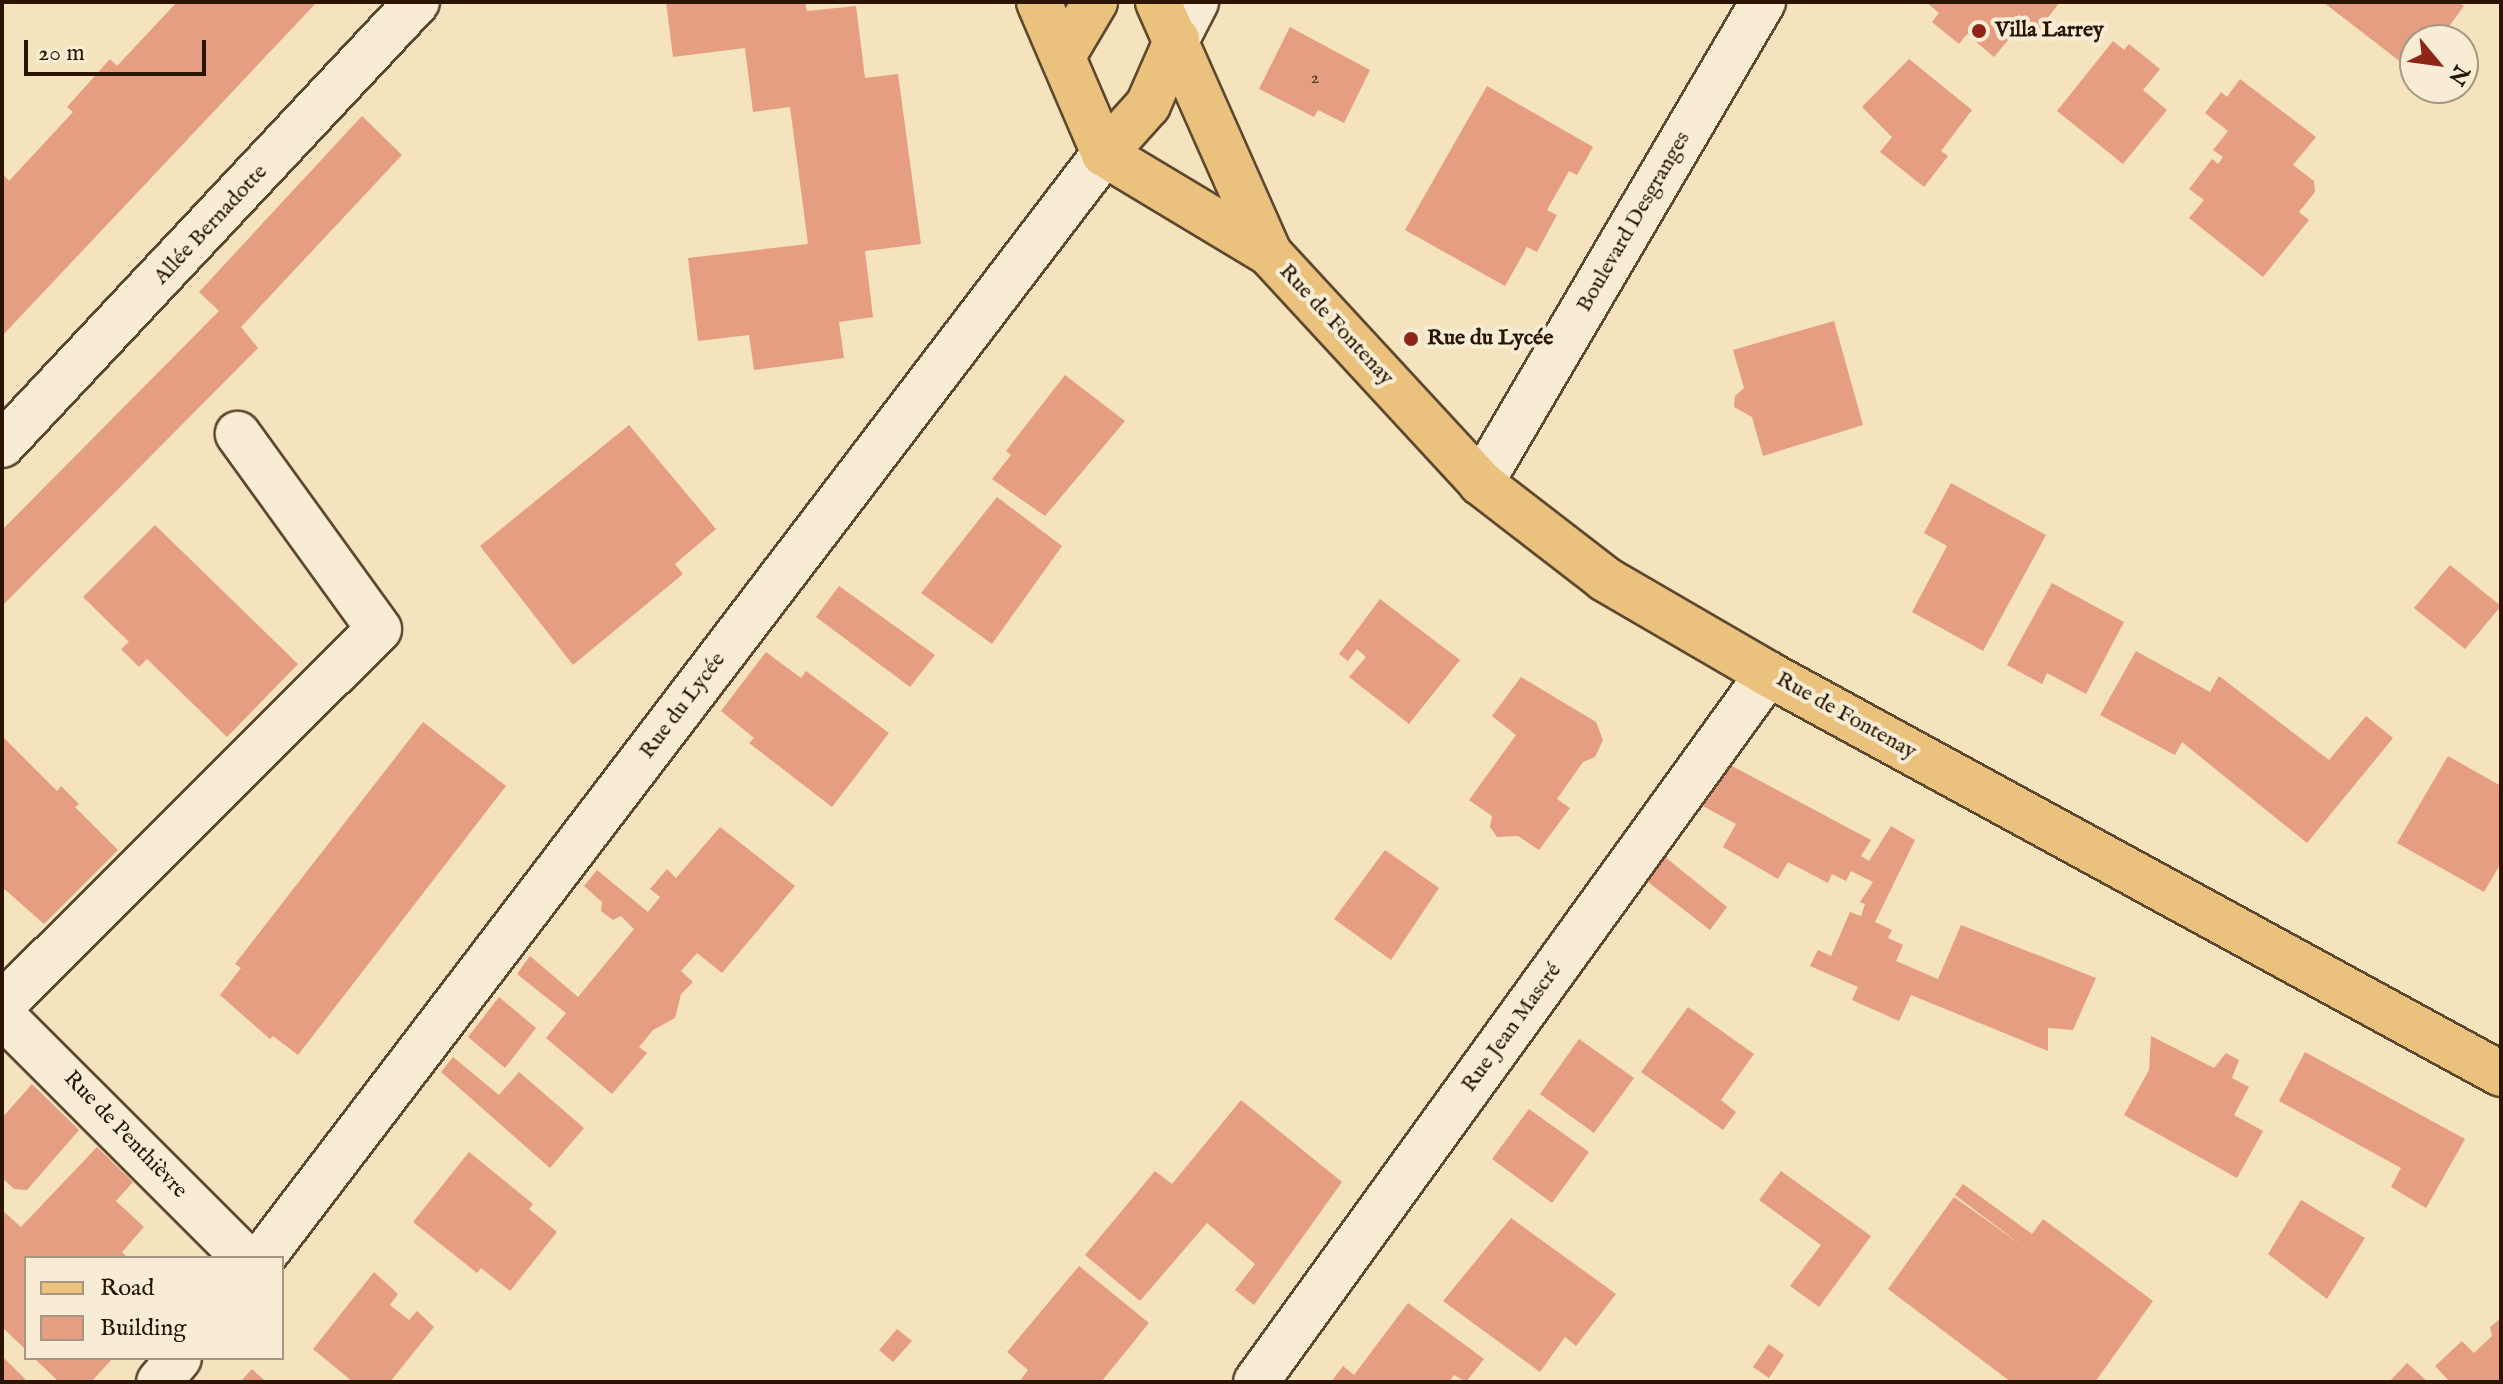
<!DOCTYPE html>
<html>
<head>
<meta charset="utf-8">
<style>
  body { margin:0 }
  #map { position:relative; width:2503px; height:1384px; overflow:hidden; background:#f5e3bd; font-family:"IM FELL English",serif }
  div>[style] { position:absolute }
  .building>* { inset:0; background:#e59e81 }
  .roads { filter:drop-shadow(2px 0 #5e4830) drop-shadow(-2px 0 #5e4830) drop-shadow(0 2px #5e4830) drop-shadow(0 -2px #5e4830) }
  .minor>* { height:44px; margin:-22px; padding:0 22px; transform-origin:22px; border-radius:22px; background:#f8edd4 }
  .major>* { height:44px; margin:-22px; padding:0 22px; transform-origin:22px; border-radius:22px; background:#eac27e }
  .dots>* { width:22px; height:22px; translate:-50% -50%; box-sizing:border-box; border:4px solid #f8edd4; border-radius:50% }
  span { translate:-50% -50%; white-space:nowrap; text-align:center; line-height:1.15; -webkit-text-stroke:8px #f8edd4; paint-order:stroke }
  .number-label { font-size:18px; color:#5a3721 }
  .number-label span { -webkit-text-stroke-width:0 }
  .poi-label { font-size:22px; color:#2b1501; font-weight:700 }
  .left { translate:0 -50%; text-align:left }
  .street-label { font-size:22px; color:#2b1501 }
  .frame { position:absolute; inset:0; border:4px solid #2b1501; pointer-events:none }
  .legend { position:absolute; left:24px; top:1256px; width:260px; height:104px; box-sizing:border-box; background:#f8edd4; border:2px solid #a69780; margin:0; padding:10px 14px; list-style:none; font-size:24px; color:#2b1501 }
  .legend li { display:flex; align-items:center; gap:16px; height:40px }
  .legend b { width:40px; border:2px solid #a69780 }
  .north { position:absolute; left:2399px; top:24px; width:80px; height:80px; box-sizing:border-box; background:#f8edd4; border:2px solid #a69780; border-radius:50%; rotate:119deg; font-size:22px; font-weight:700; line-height:32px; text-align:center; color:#2b1501 }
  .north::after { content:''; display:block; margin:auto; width:28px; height:36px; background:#8f2418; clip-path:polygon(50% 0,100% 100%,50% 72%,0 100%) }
  .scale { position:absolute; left:24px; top:40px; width:182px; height:36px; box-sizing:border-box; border:4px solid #2b1501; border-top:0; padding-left:10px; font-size:24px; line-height:28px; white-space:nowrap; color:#2b1501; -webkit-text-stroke:6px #f8edd4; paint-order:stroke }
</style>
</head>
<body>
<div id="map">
  <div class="building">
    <div style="clip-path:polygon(177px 2px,317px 2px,2px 336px,2px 173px,9px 181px,73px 112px,67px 107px,110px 59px,117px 66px)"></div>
    <div style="clip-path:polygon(666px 2px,805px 2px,807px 11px,856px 6px,865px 78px,898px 74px,921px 244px,865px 251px,873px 317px,839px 322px,844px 358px,754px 370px,749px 335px,698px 341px,688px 258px,808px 244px,790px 107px,753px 112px,745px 48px,673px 57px)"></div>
    <div style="clip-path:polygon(1926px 2px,2060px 2px,2032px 38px,2018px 28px,1994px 57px,1967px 34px,1959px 44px,1932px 22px,1939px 13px)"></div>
    <div style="clip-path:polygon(2323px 2px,2459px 2px,2464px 6px,2439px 40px,2415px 40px,2415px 73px)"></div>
    <div style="clip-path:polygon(1290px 27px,1370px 70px,1344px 123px,1318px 110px,1314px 117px,1259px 89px)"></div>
    <div style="clip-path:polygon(2113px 41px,2124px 50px,2129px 44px,2160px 69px,2143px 90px,2167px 110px,2123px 164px,2057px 111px)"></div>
    <div style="clip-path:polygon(1909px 59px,1972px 110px,1941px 151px,1948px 156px,1924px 187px,1880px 152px,1892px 137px,1862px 107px)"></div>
    <div style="clip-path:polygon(2240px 79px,2316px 137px,2293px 165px,2314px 181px,2315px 192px,2299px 212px,2309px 220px,2263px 277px,2189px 218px,2204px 200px,2189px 189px,2212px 159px,2218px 164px,2223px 157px,2213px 150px,2228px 131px,2205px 113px,2221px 92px,2227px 97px)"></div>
    <div style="clip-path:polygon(1487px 86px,1593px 147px,1577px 175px,1569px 171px,1547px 210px,1557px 215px,1537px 252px,1527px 247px,1505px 286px,1405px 230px)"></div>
    <div style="clip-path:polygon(362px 116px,402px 155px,241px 327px,258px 348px,2px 606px,2px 530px,219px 311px,199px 292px)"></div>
    <div style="clip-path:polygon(1834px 321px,1863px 425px,1763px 456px,1752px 417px,1734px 407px,1735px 396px,1744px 388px,1733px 350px)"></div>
    <div style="clip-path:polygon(1065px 375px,1125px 421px,1045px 516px,992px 479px,1011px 455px,1006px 451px)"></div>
    <div style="clip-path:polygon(629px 425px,716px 529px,675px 564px,683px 574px,573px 665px,480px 546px)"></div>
    <div style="clip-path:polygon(1951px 483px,2046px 535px,1983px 651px,1912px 612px,1947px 546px,1924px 533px)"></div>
    <div style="clip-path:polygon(997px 497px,1062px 546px,992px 644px,921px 593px)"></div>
    <div style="clip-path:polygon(155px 525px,298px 664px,227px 737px,147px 659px,139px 667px,121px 649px,129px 642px,83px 597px)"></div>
    <div style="clip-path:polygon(2450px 565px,2501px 606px,2465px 649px,2414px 608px)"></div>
    <div style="clip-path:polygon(2052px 583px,2124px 622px,2086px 694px,2047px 673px,2042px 684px,2007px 665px)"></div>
    <div style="clip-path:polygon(839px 586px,935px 655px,910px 687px,816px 617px)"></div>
    <div style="clip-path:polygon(1380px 599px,1460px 660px,1409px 724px,1349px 677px,1366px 657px,1357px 649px,1348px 661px,1339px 654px)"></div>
    <div style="clip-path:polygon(2136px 651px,2210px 692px,2219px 676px,2329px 760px,2366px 716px,2393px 738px,2307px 843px,2182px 742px,2175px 755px,2100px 715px)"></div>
    <div style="clip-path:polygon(766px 652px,801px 678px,806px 671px,889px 733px,832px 807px,749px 743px,754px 738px,721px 711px)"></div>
    <div style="clip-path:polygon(1521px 677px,1596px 722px,1603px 740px,1595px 757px,1583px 762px,1557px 799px,1570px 808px,1539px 850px,1518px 836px,1497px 837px,1490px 827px,1492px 816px,1469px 800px,1516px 735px,1492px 716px)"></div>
    <div style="clip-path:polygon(423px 722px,506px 786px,298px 1055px,273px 1036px,270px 1039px,220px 995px,241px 968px,235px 964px)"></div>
    <div style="clip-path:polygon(2px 736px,57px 791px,61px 786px,79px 804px,75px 807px,118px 850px,44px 924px,2px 887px)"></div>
    <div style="clip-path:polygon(2448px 756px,2501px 786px,2501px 863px,2484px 892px,2397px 843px)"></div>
    <div style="clip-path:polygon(1732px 766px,1871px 840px,1861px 856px,1869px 861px,1891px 826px,1915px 840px,1875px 922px,1892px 930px,1888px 938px,1903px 945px,1896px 961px,1938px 979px,1961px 925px,2096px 978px,2073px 1030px,2048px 1028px,2048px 1051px,1911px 995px,1899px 1021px,1852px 1000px,1858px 987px,1810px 966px,1818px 950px,1831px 956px,1850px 912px,1861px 916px,1865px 904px,1860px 902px,1873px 882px,1851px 871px,1846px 881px,1832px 874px,1828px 883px,1788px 862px,1778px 879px,1723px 847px,1736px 824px,1703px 806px)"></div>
    <div style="clip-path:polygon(720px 827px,795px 886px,722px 973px,697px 953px,681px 971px,693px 982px,681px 994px,675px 1018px,653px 1030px,639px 1047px,647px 1053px,612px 1094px,546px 1038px,566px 1013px,517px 974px,530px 956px,578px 997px,634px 929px,621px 916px,613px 920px,601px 911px,602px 902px,584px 886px,597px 870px,648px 912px,660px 897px,650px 889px,667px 869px,676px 878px)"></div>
    <div style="clip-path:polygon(1385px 850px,1439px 888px,1391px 960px,1334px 919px)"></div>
    <div style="clip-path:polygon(1665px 857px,1727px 907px,1710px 930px,1648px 882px)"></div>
    <div style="clip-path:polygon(499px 997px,536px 1028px,505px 1068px,468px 1037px)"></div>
    <div style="clip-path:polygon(1688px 1007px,1754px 1054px,1721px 1100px,1736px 1112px,1723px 1130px,1641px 1072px)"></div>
    <div style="clip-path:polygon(2151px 1036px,2214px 1068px,2226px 1053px,2239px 1060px,2232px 1078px,2249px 1087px,2234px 1115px,2263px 1131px,2237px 1178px,2124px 1115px,2149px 1070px)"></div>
    <div style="clip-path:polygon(1579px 1039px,1634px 1078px,1594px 1133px,1540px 1094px)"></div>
    <div style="clip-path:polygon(2305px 1052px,2465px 1139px,2426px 1208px,2391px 1187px,2401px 1168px,2279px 1101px)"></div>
    <div style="clip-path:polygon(453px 1057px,499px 1095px,519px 1072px,584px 1128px,550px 1168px,441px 1072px)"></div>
    <div style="clip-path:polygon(32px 1084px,79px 1130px,27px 1190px,14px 1189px,2px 1178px,2px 1118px)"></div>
    <div style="clip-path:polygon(1241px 1100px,1342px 1182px,1254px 1305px,1235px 1290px,1255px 1264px,1207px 1223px,1140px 1301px,1085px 1255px,1155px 1171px,1172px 1184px)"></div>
    <div style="clip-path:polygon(1529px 1109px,1589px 1152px,1552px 1203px,1492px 1159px)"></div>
    <div style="clip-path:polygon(97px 1147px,133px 1182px,116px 1201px,144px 1227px,122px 1252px,128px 1258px,26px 1258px,26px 1350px,2px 1327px,2px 1210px,21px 1227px)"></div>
    <div style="clip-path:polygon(469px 1152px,533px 1204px,529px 1209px,557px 1232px,510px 1291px,481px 1268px,477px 1273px,413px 1222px)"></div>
    <div style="clip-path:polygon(1781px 1171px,1871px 1236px,1819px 1307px,1790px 1286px,1821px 1245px,1759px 1200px)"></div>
    <div style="clip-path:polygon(1963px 1184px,2032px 1234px,2043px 1219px,2153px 1301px,2095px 1382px,2011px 1382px,1888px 1289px,1954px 1197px,2024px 1247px,1955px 1195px)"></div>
    <div style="clip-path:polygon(2301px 1200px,2365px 1238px,2327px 1299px,2268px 1254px)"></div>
    <div style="clip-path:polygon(1511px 1218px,1616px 1294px,1576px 1346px,1565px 1337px,1540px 1372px,1443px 1301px)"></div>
    <div style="clip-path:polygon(1079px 1266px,1149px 1323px,1101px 1382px,1019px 1382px,1028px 1370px,1007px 1352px)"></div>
    <div style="clip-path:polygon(374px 1272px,398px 1294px,390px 1305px,409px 1320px,417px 1311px,434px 1327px,390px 1382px,353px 1382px,313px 1349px)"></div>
    <div style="clip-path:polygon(1408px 1303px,1484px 1359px,1466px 1382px,1454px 1375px,1449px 1382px,1331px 1382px,1343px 1366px,1354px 1375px)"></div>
    <div style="clip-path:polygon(2501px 1318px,2501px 1382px,2450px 1382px,2435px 1366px,2462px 1341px,2474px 1353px,2492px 1336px,2490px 1327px)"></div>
    <div style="clip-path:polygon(897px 1329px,912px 1341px,893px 1362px,879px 1350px)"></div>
    <div style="clip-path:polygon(1769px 1344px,1784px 1355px,1769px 1378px,1753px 1367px)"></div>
    <div style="clip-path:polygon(2px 1356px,28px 1382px,2px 1382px)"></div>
    <div style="clip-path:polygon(34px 1358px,113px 1358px,91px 1382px,59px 1382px)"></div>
    <div style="clip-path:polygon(2407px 1363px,2428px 1382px,2389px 1382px)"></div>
    <div style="clip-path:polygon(252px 1369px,266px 1382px,240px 1382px)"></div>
  </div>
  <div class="roads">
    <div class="minor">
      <div style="left:1177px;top:39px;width:42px;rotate:-62.8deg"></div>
      <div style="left:2px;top:445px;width:607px;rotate:-46.87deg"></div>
      <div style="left:1481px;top:483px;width:558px;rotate:-59.62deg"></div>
      <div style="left:2px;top:1005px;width:532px;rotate:-44.92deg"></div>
      <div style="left:379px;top:629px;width:241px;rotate:-125.9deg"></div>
      <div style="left:2px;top:1015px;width:344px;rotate:45deg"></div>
      <div style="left:262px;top:1258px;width:1388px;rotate:-52.67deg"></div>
      <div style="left:159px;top:1382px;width:31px;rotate:-50deg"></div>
      <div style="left:1256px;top:1382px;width:874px;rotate:-54.13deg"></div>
    </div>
    <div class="major">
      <div style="left:1039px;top:2px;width:165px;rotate:66.8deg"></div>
      <div style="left:1158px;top:2px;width:274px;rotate:66.1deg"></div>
      <div style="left:1063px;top:56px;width:63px;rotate:-59.3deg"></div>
      <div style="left:1104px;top:154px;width:192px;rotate:31deg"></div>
      <div style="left:1269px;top:253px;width:313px;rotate:47.3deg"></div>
      <div style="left:1481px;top:483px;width:157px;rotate:37.7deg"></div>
      <div style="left:1605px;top:579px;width:189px;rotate:30.2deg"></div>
      <div style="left:1768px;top:674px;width:835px;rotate:28.62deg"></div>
      <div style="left:1104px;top:154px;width:66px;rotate:-48.1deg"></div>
      <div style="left:1148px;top:105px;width:72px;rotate:-66.3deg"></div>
    </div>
  </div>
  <div class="dots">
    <div style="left:1979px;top:31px;background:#8f2418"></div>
    <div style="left:1411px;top:339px;background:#8f2418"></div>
  </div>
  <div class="number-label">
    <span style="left:1315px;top:79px">2</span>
  </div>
  <div class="poi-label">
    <span class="left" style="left:1995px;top:31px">Villa Larrey</span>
    <span class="left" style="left:1427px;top:339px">Rue du Lycée</span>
  </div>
  <div class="street-label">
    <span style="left:1634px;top:222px;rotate:-60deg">Boulevard Desgranges</span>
    <span style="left:211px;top:225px;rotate:-47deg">Allée Bernadotte</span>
    <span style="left:1336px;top:325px;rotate:47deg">Rue de Fontenay</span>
    <span style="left:683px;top:706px;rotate:-53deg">Rue du Lycée</span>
    <span style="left:1846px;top:716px;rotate:29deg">Rue de Fontenay</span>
    <span style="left:1512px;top:1028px;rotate:-54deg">Rue Jean Mascré</span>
    <span style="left:125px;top:1135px;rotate:46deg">Rue de Penthièvre</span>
  </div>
  <div class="frame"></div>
  <ul class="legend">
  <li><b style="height:10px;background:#eac27e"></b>Road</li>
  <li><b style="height:22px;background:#e59e81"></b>Building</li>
  </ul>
  <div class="north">N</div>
  <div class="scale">20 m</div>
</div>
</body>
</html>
